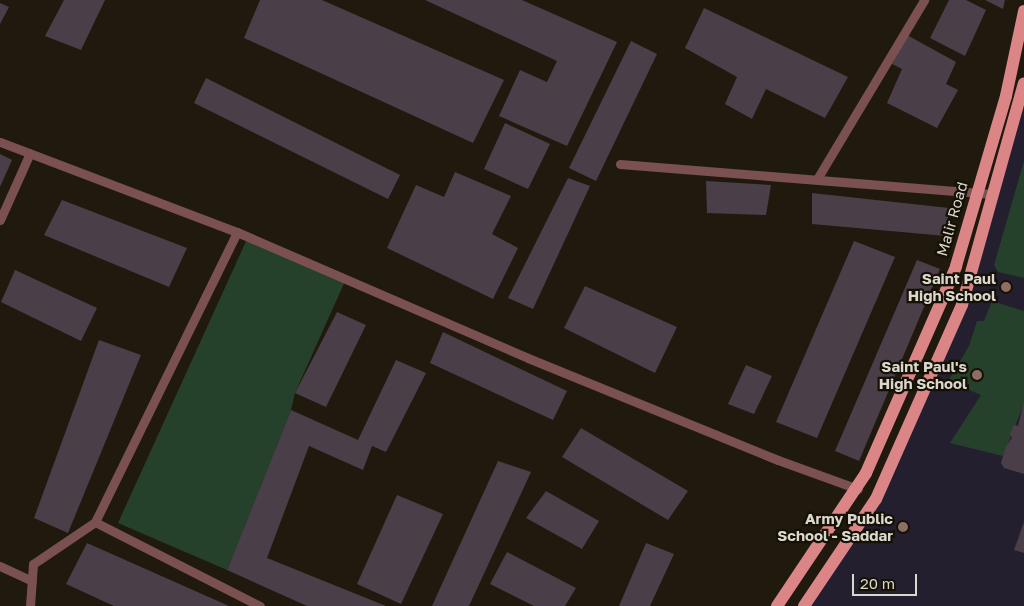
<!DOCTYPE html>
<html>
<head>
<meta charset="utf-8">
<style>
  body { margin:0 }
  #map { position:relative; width:1024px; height:606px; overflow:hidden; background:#1f1a0d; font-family:"Golos Text",sans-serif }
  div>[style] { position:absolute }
  .education>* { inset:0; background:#231f2e }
  .green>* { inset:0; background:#26412b }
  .building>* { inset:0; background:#4a3e49 }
  .service>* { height:9px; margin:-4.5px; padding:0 4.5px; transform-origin:4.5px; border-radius:4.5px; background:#7a5051 }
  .primary>* { height:12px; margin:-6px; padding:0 6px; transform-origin:6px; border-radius:6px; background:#db8587 }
  .dots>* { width:14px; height:14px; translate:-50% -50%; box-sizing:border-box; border:2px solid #161105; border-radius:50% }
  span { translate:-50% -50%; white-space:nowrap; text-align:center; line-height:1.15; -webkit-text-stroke:4.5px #161105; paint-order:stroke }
  .street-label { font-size:15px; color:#dbd7cf }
  .poi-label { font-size:15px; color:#dbd7cf; font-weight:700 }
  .right { translate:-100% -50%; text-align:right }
  .scale { position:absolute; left:852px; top:574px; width:65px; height:22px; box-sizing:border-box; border:2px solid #dbd7cf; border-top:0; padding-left:6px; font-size:15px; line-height:18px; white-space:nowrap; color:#dbd7cf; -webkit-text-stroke:4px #161105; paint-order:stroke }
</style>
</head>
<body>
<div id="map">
  <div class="education">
    <div style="clip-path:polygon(1024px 83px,1024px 606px,803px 606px,876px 499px,962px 305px)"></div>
  </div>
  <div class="green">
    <div style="clip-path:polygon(1024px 161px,1024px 278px,998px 272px,994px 265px)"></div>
    <div style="clip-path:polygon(248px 237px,346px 279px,295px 393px,291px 410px,227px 570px,118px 523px)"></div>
    <div style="clip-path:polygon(992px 301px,1024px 311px,1024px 404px,1003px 456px,950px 443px,981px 395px,948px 381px,969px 346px,977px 321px,984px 321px)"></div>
  </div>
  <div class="building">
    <div style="clip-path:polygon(64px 0,105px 0,81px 50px,45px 36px)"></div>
    <div style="clip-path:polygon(260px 0,322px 0,504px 80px,473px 143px,244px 38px)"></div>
    <div style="clip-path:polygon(425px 0,522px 0,617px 42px,567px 146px,499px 116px,520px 70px,547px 82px,557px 61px)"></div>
    <div style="clip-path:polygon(949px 0,966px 0,986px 10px,965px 56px,930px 38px)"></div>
    <div style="clip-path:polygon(985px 0,1005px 0,1003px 9px)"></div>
    <div style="clip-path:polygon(0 3px,9px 7px,0 24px)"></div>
    <div style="clip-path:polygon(704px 8px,848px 77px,825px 118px,766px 89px,752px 119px,725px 104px,737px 77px,685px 48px)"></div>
    <div style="clip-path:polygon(907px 35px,956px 62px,946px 84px,958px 90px,937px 128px,887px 103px,902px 69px,892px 64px)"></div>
    <div style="clip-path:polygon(631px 41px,657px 54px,596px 181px,569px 168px)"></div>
    <div style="clip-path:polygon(206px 78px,400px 175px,388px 199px,194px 103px)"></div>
    <div style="clip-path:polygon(505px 123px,550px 144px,528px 189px,484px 169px)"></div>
    <div style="clip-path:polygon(0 154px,12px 160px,0 187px)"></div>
    <div style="clip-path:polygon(455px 172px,511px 196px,492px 234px,518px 248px,493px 299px,387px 248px,416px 185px,444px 197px)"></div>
    <div style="clip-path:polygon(568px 178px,590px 186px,533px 309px,508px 298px)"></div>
    <div style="clip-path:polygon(706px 181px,771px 185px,766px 215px,707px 213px)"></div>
    <div style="clip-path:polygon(812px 193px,949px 208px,946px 236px,812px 224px)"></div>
    <div style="clip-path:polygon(62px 200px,187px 248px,169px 287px,44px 235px)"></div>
    <div style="clip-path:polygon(854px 241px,895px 257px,817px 438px,776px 422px)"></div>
    <div style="clip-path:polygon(917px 260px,940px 269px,859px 461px,835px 451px)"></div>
    <div style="clip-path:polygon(15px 270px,97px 308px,81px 341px,1px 302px)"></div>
    <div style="clip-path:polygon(585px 286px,677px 327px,655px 373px,564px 328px)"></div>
    <div style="clip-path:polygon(337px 312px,366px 325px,326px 407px,295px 393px)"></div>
    <div style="clip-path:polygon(443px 332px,567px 391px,553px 420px,430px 363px)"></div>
    <div style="clip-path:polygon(99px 340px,141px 355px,68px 533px,34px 518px)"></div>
    <div style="clip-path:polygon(396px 360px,426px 373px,386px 452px,372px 446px,363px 470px,309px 446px,267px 558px,386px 606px,307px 606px,227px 570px,291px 410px,358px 440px)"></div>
    <div style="clip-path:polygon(746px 365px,772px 376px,754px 414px,728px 404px)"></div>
    <div style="clip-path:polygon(1024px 402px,1024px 474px,1004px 468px,1001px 463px,1006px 446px,1012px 438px,1010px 434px,1014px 425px,1018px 426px)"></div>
    <div style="clip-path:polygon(581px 428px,688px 491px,668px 520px,562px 457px)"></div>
    <div style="clip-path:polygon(498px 461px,531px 472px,469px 606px,432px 606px)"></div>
    <div style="clip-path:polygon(546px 491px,599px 521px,582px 549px,526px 518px)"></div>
    <div style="clip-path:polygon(397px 495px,443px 514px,401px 604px,357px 584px)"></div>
    <div style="clip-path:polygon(1024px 522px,1024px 553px,1014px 550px)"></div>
    <div style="clip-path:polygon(87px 543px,229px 606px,114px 606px,66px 584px)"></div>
    <div style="clip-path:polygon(646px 543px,674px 554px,650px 606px,619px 606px)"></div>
    <div style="clip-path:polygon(507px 552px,576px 588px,565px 606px,534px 606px,490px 584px)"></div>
  </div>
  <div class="service">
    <div style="left:0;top:142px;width:254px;rotate:20.8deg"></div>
    <div style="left:237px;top:232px;width:317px;rotate:23.4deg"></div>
    <div style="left:528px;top:358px;width:270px;rotate:22.2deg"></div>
    <div style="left:778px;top:460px;width:85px;rotate:19.9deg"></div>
    <div style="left:620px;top:164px;width:373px;rotate:4.6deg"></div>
    <div style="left:817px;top:179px;width:209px;rotate:-59.1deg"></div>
    <div style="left:0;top:220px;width:73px;rotate:-65.9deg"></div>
    <div style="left:95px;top:522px;width:185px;rotate:27deg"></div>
    <div style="left:0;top:566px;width:35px;rotate:25deg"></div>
    <div style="left:30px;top:606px;width:42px;rotate:-85.9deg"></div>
    <div style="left:33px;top:564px;width:75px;rotate:-34.1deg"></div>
    <div style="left:95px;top:522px;width:323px;rotate:-63.9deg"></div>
  </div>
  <div class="primary">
    <div style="left:777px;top:606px;width:160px;rotate:-56.2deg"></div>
    <div style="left:866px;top:473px;width:187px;rotate:-66.3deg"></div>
    <div style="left:941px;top:302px;width:39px;rotate:-67deg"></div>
    <div style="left:956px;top:266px;width:177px;rotate:-73.6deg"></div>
    <div style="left:1006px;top:96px;width:87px;rotate:-78deg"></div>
    <div style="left:804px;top:606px;width:129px;rotate:-56.1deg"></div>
    <div style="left:876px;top:499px;width:212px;rotate:-66.1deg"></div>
    <div style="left:962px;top:305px;width:230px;rotate:-74.4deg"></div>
  </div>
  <div class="dots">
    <div style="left:1006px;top:287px;background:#8d6e63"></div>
    <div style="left:977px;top:375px;background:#8d6e63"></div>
    <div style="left:903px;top:527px;background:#8d6e63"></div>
  </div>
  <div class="street-label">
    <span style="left:952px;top:219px;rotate:-74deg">Malir Road</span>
  </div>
  <div class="poi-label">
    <span class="right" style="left:996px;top:287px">Saint Paul<br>High School</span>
    <span class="right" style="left:967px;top:375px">Saint Paul's<br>High School</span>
    <span class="right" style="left:893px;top:527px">Army Public<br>School - Saddar</span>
  </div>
  <div class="scale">20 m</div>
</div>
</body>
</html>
